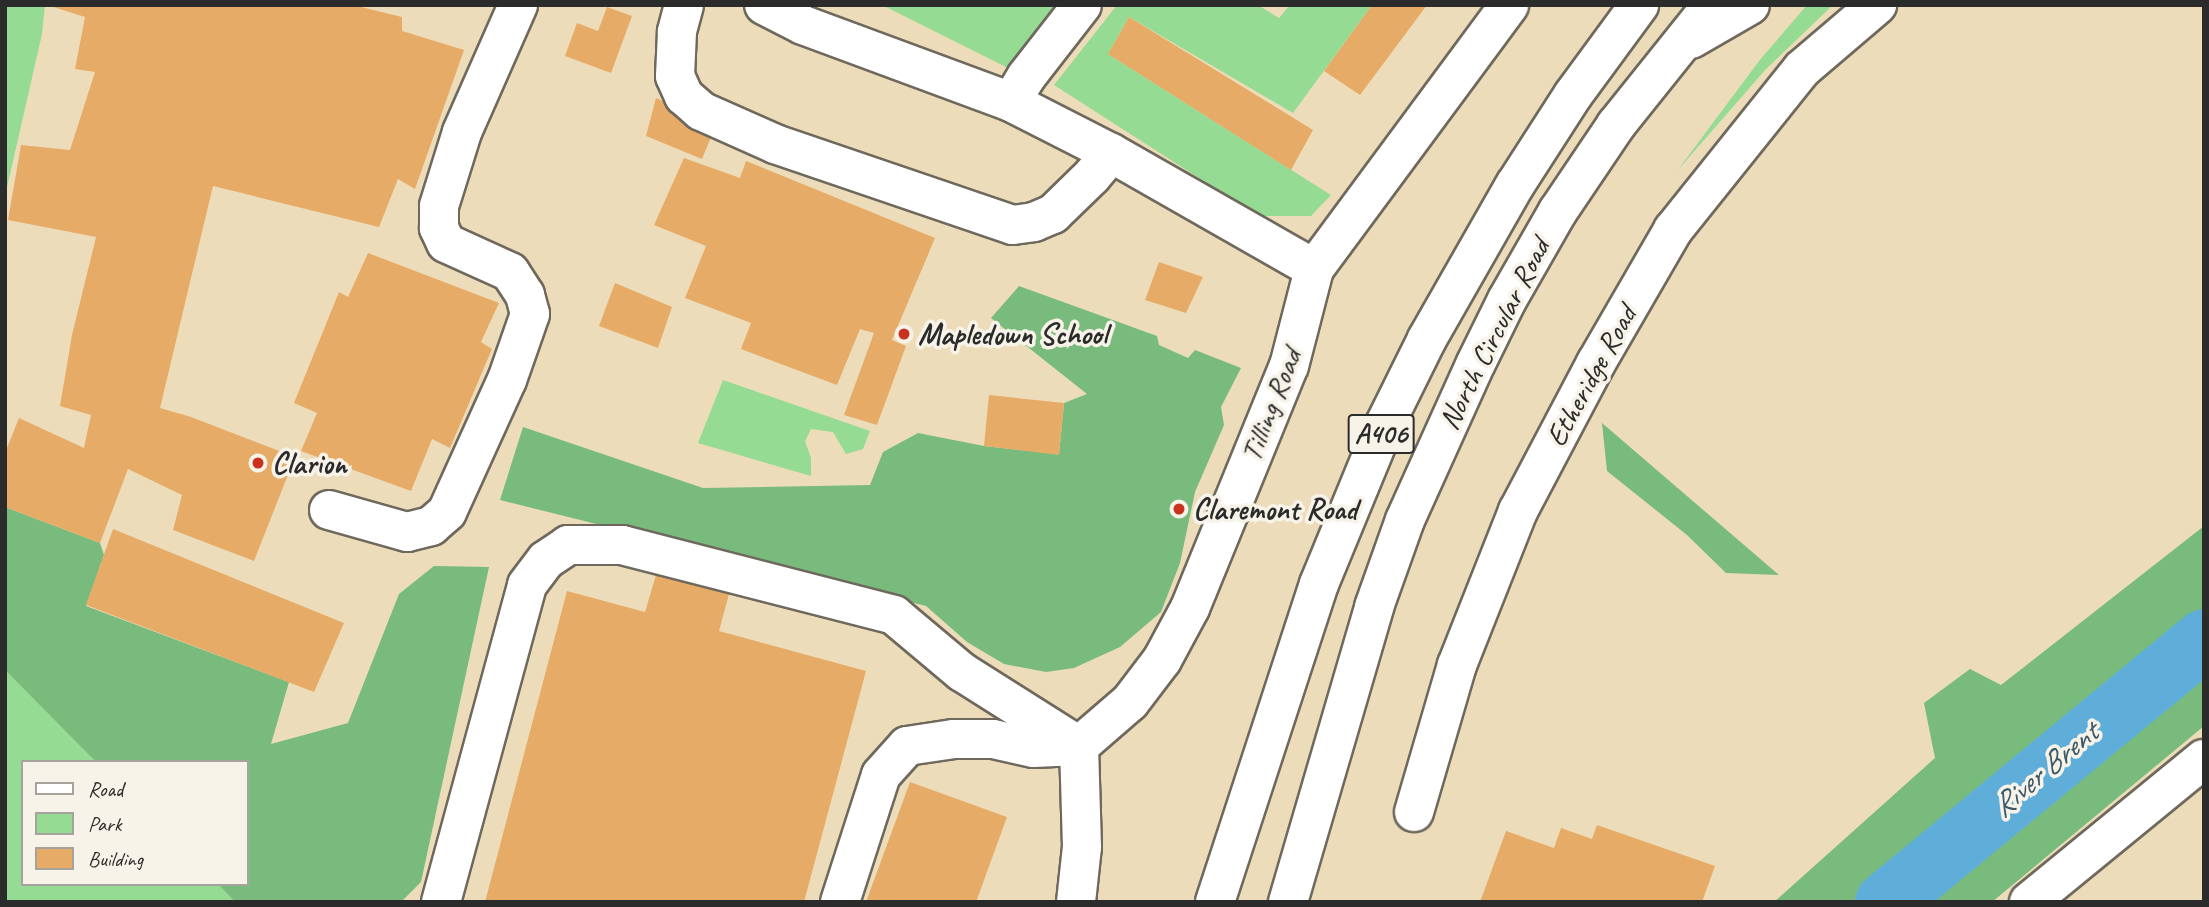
<!DOCTYPE html>
<html>
<head>
<meta charset="utf-8">
<style>
  body { margin:0 }
  #map { position:relative; width:2209px; height:907px; overflow:hidden; background:#eddcb9; font-family:Caveat,sans-serif }
  div>[style] { position:absolute }
  .green>* { inset:0; background:#96db93 }
  .forest>* { inset:0; background:#78bb7d }
  .river>* { height:61px; margin:-30.5px; padding:0 30.5px; transform-origin:30.5px; border-radius:30.5px; background:#5faed9 }
  .building>* { inset:0; background:#e6ac67 }
  .roads { filter:drop-shadow(2px 0 #6f695d) drop-shadow(-2px 0 #6f695d) drop-shadow(0 2px #6f695d) drop-shadow(0 -2px #6f695d) }
  .minor>* { height:38px; margin:-19px; padding:0 19px; transform-origin:19px; border-radius:19px; background:#fff }
  .highway>* { height:38px; margin:-19px; padding:0 19px; transform-origin:19px; border-radius:19px; background:#fff }
  .dots>* { width:19px; height:19px; translate:-50% -50%; box-sizing:border-box; border:4px solid #f7f3e8; border-radius:50% }
  span { translate:-50% -50%; white-space:nowrap; text-align:center; line-height:1.15; -webkit-text-stroke:7px #f7f3e8; paint-order:stroke }
  .shield-label span { padding:2px 5px; background:#f7f3e8; border:2px solid; border-radius:5px; -webkit-text-stroke-width:0 }
  .shield-label { font-size:28px; color:#2b2b2b; font-weight:700 }
  .poi-label { font-size:30px; color:#2b2b2b; font-weight:700 }
  .left { translate:0 -50%; text-align:left }
  .street-label { font-size:30px; color:#2b2b2b }
  .water-label { font-size:32px; color:#3d5968; font-style:italic }
  .frame { position:absolute; inset:0; border:7px solid #2b2b2b; pointer-events:none }
  .legend { position:absolute; left:21px; top:760px; width:228px; height:126px; box-sizing:border-box; background:#f7f3e8; border:2px solid #a5a39c; margin:0; padding:9px 12px; list-style:none; font-size:21px; color:#2b2b2b }
  .legend li { display:flex; align-items:center; gap:14px; height:35px }
  .legend b { width:35px; border:2px solid #a5a39c }
</style>
</head>
<body>
<div id="map">
  <div class="green">
    <div style="clip-path:polygon(5px 5px,45px 5px,42px 34px,5px 196px)"></div>
    <div style="clip-path:polygon(882px 5px,1055px 5px,1008px 68px)"></div>
    <div style="clip-path:polygon(1117px 5px,1258px 5px,1279px 18px,1290px 5px,1372px 5px,1293px 113px,1129px 17px,1108px 54px,1331px 195px,1311px 216px,1258px 216px,1054px 85px)"></div>
    <div style="clip-path:polygon(1807px 5px,1833px 5px,1766px 69px,1677px 171px,1759px 61px)"></div>
    <div style="clip-path:polygon(723px 380px,870px 431px,863px 449px,846px 454px,833px 432px,811px 429px,805px 441px,811px 458px,811px 476px,698px 443px)"></div>
    <div style="clip-path:polygon(5px 670px,96px 762px,23px 762px,23px 884px,218px 884px,235px 902px,5px 902px)"></div>
  </div>
  <div class="forest">
    <div style="clip-path:polygon(1019px 286px,1157px 336px,1159px 345px,1188px 358px,1195px 350px,1241px 368px,1221px 407px,1224px 425px,1195px 492px,1180px 563px,1161px 612px,1120px 647px,1074px 668px,1046px 672px,1004px 664px,967px 642px,926px 606px,500px 500px,523px 427px,703px 488px,870px 485px,883px 452px,918px 433px,984px 446px,1059px 454px,1064px 403px,1087px 394px,991px 318px)"></div>
    <div style="clip-path:polygon(1602px 423px,1779px 575px,1726px 573px,1687px 535px,1607px 471px)"></div>
    <div style="clip-path:polygon(5px 507px,100px 543px,104px 555px,86px 606px,289px 682px,271px 744px,348px 723px,399px 594px,434px 566px,489px 567px,421px 882px,401px 902px,235px 902px,218px 884px,247px 884px,247px 762px,96px 762px,5px 670px)"></div>
    <div style="clip-path:polygon(2204px 526px,2204px 617px,1859px 902px,1774px 902px,1935px 758px,1924px 703px,1970px 669px,2001px 685px)"></div>
    <div style="clip-path:polygon(2204px 659px,2204px 726px,1992px 902px,1912px 902px)"></div>
  </div>
  <div class="river">
    <div style="left:1885px;top:902px;width:413px;rotate:-39.5deg"></div>
  </div>
  <div class="building">
    <div style="clip-path:polygon(47px 5px,353px 5px,402px 17px,402px 31px,464px 50px,415px 189px,398px 179px,379px 227px,213px 186px,160px 408px,191px 417px,295px 457px,254px 561px,173px 530px,182px 495px,128px 469px,100px 543px,5px 507px,5px 453px,19px 418px,84px 448px,91px 415px,60px 406px,72px 335px,96px 237px,8px 220px,21px 145px,70px 150px,95px 72px,75px 69px,85px 17px)"></div>
    <div style="clip-path:polygon(1372px 5px,1427px 5px,1360px 95px,1324px 71px)"></div>
    <div style="clip-path:polygon(607px 7px,632px 16px,611px 73px,565px 56px,577px 23px,598px 31px)"></div>
    <div style="clip-path:polygon(1129px 17px,1313px 130px,1291px 170px,1108px 54px)"></div>
    <div style="clip-path:polygon(656px 98px,716px 125px,702px 159px,646px 136px)"></div>
    <div style="clip-path:polygon(684px 158px,740px 178px,746px 161px,935px 238px,892px 340px,906px 346px,877px 425px,844px 415px,874px 333px,860px 329px,837px 385px,741px 349px,751px 323px,685px 298px,706px 246px,654px 225px)"></div>
    <div style="clip-path:polygon(368px 253px,499px 303px,481px 342px,492px 349px,450px 448px,432px 439px,411px 491px,301px 451px,317px 413px,294px 403px,339px 292px,348px 297px)"></div>
    <div style="clip-path:polygon(1159px 262px,1203px 277px,1186px 313px,1145px 300px)"></div>
    <div style="clip-path:polygon(615px 283px,672px 307px,658px 348px,599px 326px)"></div>
    <div style="clip-path:polygon(989px 395px,1064px 403px,1059px 455px,984px 446px)"></div>
    <div style="clip-path:polygon(113px 529px,344px 623px,314px 692px,86px 605px)"></div>
    <div style="clip-path:polygon(656px 575px,729px 594px,719px 631px,866px 671px,804px 902px,485px 902px,567px 591px,645px 612px)"></div>
    <div style="clip-path:polygon(910px 782px,1007px 817px,976px 902px,866px 902px)"></div>
    <div style="clip-path:polygon(1597px 825px,1715px 866px,1702px 902px,1480px 902px,1506px 831px,1554px 848px,1561px 828px,1592px 839px)"></div>
  </div>
  <div class="roads">
    <div class="minor">
      <div style="left:684px;top:5px;width:28px;rotate:105deg"></div>
      <div style="left:677px;top:32px;width:44px;rotate:92.6deg"></div>
      <div style="left:675px;top:76px;width:22px;rotate:66deg"></div>
      <div style="left:684px;top:96px;width:23px;rotate:41deg"></div>
      <div style="left:701px;top:111px;width:81px;rotate:24deg"></div>
      <div style="left:775px;top:144px;width:251px;rotate:18.8deg"></div>
      <div style="left:1013px;top:225px;width:21px;rotate:-8deg"></div>
      <div style="left:1034px;top:222px;width:21px;rotate:-23deg"></div>
      <div style="left:1053px;top:214px;width:54px;rotate:-44.3deg"></div>
      <div style="left:1092px;top:176px;width:30px;rotate:-50deg"></div>
      <div style="left:764px;top:5px;width:44px;rotate:27.1deg"></div>
      <div style="left:803px;top:25px;width:222px;rotate:20.3deg"></div>
      <div style="left:1011px;top:102px;width:112px;rotate:27deg"></div>
      <div style="left:1111px;top:153px;width:234px;rotate:29.7deg"></div>
      <div style="left:1011px;top:102px;width:29px;rotate:-59deg"></div>
      <div style="left:1026px;top:77px;width:91px;rotate:-52.1deg"></div>
      <div style="left:329px;top:510px;width:81px;rotate:15.8deg"></div>
      <div style="left:407px;top:532px;width:25px;rotate:-14deg"></div>
      <div style="left:431px;top:526px;width:21px;rotate:-41deg"></div>
      <div style="left:447px;top:512px;width:145px;rotate:-65.6deg"></div>
      <div style="left:507px;top:380px;width:70px;rotate:-70.8deg"></div>
      <div style="left:530px;top:314px;width:20px;rotate:-105deg"></div>
      <div style="left:525px;top:295px;width:27px;rotate:-123deg"></div>
      <div style="left:510px;top:272px;width:70px;rotate:-155.6deg"></div>
      <div style="left:446px;top:243px;width:17px;rotate:-115deg"></div>
      <div style="left:439px;top:228px;width:22px;rotate:-90deg"></div>
      <div style="left:439px;top:206px;width:77px;rotate:-72.7deg"></div>
      <div style="left:462px;top:132px;width:139px;rotate:-66.2deg"></div>
      <div style="left:1414px;top:812px;width:153px;rotate:-73.7deg"></div>
      <div style="left:1457px;top:665px;width:166px;rotate:-68.4deg"></div>
      <div style="left:1518px;top:511px;width:167px;rotate:-62.2deg"></div>
      <div style="left:1596px;top:363px;width:154px;rotate:-59.9deg"></div>
      <div style="left:1673px;top:230px;width:206px;rotate:-51.3deg"></div>
      <div style="left:1802px;top:69px;width:99px;rotate:-40.5deg"></div>
      <div style="left:441px;top:902px;width:328px;rotate:-74.8deg"></div>
      <div style="left:527px;top:585px;width:31px;rotate:-53deg"></div>
      <div style="left:546px;top:560px;width:27px;rotate:-34deg"></div>
      <div style="left:568px;top:545px;width:54px"></div>
      <div style="left:622px;top:545px;width:281px;rotate:14.4deg"></div>
      <div style="left:894px;top:615px;width:89px;rotate:40deg"></div>
      <div style="left:962px;top:672px;width:138px;rotate:32.3deg"></div>
      <div style="left:840px;top:902px;width:133px;rotate:-72.1deg"></div>
      <div style="left:881px;top:775px;width:39px;rotate:-48deg"></div>
      <div style="left:907px;top:746px;width:48px;rotate:-8.5deg"></div>
      <div style="left:954px;top:739px;width:39px"></div>
      <div style="left:993px;top:739px;width:41px;rotate:12.7deg"></div>
      <div style="left:1033px;top:748px;width:46px;rotate:-2.5deg"></div>
      <div style="left:1076px;top:902px;width:55px;rotate:-83.8deg"></div>
      <div style="left:1082px;top:847px;width:101px;rotate:-91.7deg"></div>
      <div style="left:1079px;top:746px;width:67px;rotate:-40.8deg"></div>
      <div style="left:1130px;top:702px;width:53px;rotate:-52.7deg"></div>
      <div style="left:1162px;top:660px;width:59px;rotate:-61.7deg"></div>
      <div style="left:1190px;top:608px;width:261px;rotate:-67.8deg"></div>
      <div style="left:1289px;top:366px;width:100px;rotate:-75.5deg"></div>
      <div style="left:1314px;top:269px;width:328px;rotate:-53.5deg"></div>
      <div style="left:2029px;top:902px;width:226px;rotate:-39.3deg"></div>
    </div>
    <div class="highway">
      <div style="left:1691px;top:39px;width:68px;rotate:-30deg"></div>
      <div style="left:1215px;top:902px;width:335px;rotate:-71.9deg"></div>
      <div style="left:1319px;top:584px;width:173px;rotate:-67.6deg"></div>
      <div style="left:1385px;top:424px;width:95px;rotate:-63.7deg"></div>
      <div style="left:1427px;top:339px;width:177px;rotate:-60.3deg"></div>
      <div style="left:1515px;top:185px;width:107px;rotate:-57.2deg"></div>
      <div style="left:1573px;top:95px;width:112px;rotate:-53.7deg"></div>
      <div style="left:1288px;top:902px;width:307px;rotate:-73.7deg"></div>
      <div style="left:1374px;top:607px;width:92px;rotate:-70.4deg"></div>
      <div style="left:1405px;top:520px;width:172px;rotate:-65.7deg"></div>
      <div style="left:1476px;top:363px;width:70px;rotate:-63.8deg"></div>
      <div style="left:1507px;top:300px;width:103px;rotate:-60.2deg"></div>
      <div style="left:1558px;top:211px;width:104px;rotate:-56deg"></div>
      <div style="left:1616px;top:125px;width:154px;rotate:-51.3deg"></div>
    </div>
  </div>
  <div class="dots">
    <div style="left:904px;top:334px;background:#c8321e"></div>
    <div style="left:258px;top:463px;background:#c8321e"></div>
    <div style="left:1179px;top:509px;background:#c8321e"></div>
  </div>
  <div class="shield-label">
    <span style="left:1381px;top:434px">A406</span>
  </div>
  <div class="poi-label">
    <span class="left" style="left:918px;top:334px">Mapledown School</span>
    <span class="left" style="left:272px;top:463px">Clarion</span>
    <span class="left" style="left:1193px;top:509px">Claremont Road</span>
  </div>
  <div class="street-label">
    <span style="left:1494px;top:334px;rotate:-63deg">North Circular Road</span>
    <span style="left:1591px;top:376px;rotate:-61deg">Etheridge Road</span>
    <span style="left:1271px;top:405px;rotate:-69deg">Tilling Road</span>
  </div>
  <div class="water-label">
    <span style="left:2045px;top:770px;rotate:-40deg">River Brent</span>
  </div>
  <div class="frame"></div>
  <ul class="legend">
  <li><b style="height:9px;background:#fff"></b>Road</li>
  <li><b style="height:19px;background:#96db93"></b>Park</li>
  <li><b style="height:19px;background:#e6ac67"></b>Building</li>
  </ul>
</div>
</body>
</html>
